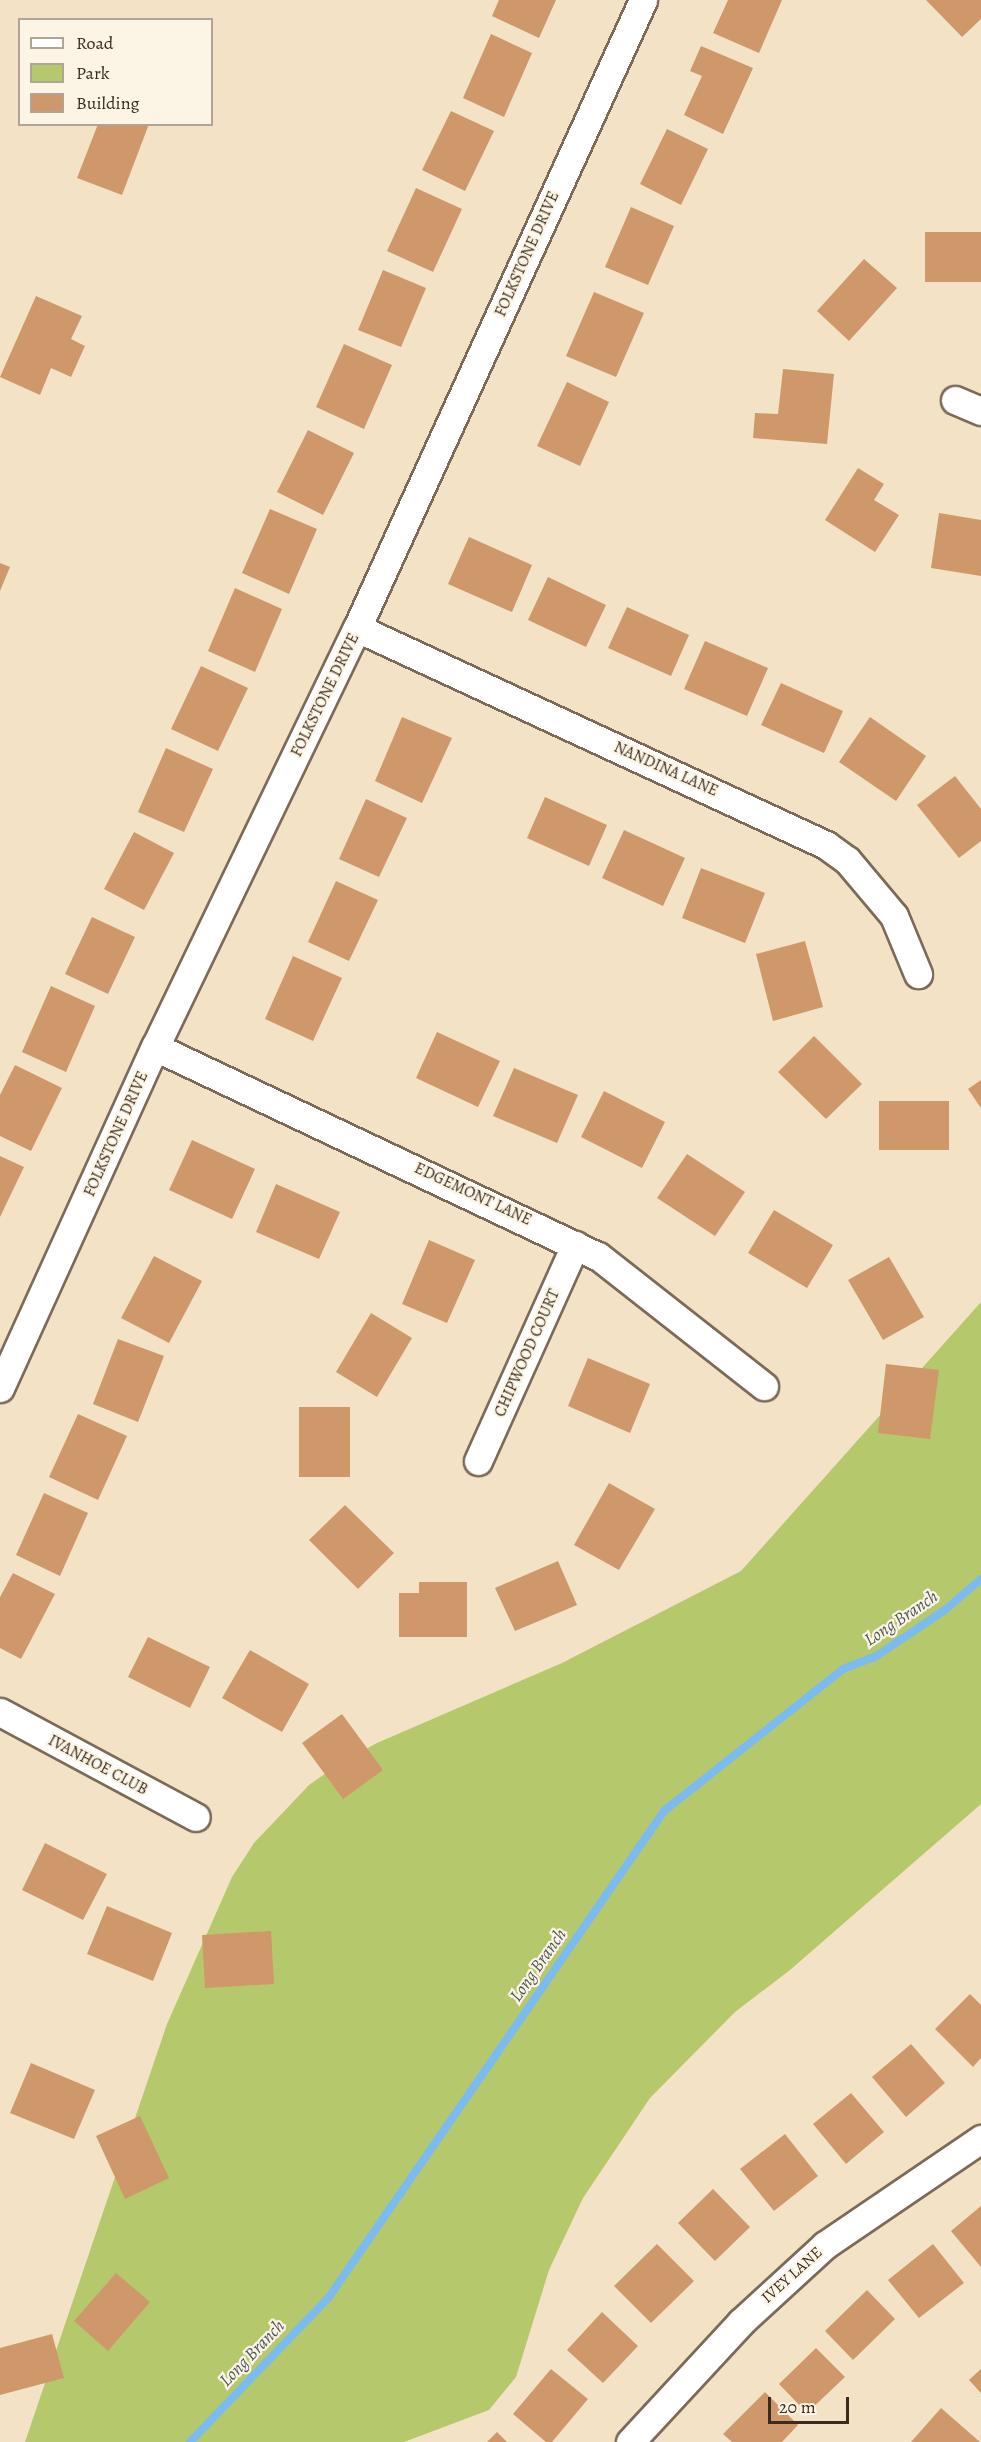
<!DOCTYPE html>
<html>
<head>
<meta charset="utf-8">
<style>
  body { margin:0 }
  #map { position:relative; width:981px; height:2442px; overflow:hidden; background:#f4e2c6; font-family:Alegreya,serif }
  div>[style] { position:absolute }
  .green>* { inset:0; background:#b5c86c }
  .stream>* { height:8px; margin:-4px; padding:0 4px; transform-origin:4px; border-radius:4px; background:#7bbbef }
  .building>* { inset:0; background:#cf986b }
  .roads { filter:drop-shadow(2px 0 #7c6a59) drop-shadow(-2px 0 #7c6a59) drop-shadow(0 2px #7c6a59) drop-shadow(0 -2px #7c6a59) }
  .minor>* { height:27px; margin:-13.5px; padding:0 13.5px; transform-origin:13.5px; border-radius:13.5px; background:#fff }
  span { translate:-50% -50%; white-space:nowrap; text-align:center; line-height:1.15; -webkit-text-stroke:4.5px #fcf5e5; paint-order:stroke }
  .street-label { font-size:16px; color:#3b2a1e }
  .water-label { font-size:18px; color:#4e565d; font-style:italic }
  .legend { position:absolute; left:18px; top:18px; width:195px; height:108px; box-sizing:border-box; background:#fcf5e5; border:2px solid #afa495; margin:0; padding:8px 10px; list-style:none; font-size:18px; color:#3b2a1e }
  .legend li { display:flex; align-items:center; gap:12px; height:30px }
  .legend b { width:30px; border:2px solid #afa495 }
  .scale { position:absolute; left:768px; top:2397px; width:81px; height:27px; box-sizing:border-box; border:3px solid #3b2a1e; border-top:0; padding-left:8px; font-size:18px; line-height:21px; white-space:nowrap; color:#3b2a1e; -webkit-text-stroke:4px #fcf5e5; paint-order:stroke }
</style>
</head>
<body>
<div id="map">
  <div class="green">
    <div style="clip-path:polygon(981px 1302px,981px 1804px,790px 1970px,735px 2012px,650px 2098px,583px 2198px,549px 2270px,516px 2377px,489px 2410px,404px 2442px,25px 2442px,167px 2024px,232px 1877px,254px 1843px,309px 1785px,342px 1762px,377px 1743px,562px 1663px,741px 1571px)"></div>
  </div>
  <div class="stream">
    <div style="left:190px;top:2442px;width:201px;rotate:-46.2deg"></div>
    <div style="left:329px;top:2297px;width:590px;rotate:-55.42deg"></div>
    <div style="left:664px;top:1811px;width:228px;rotate:-38.4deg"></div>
    <div style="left:843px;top:1669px;width:34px;rotate:-21deg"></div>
    <div style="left:875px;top:1657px;width:84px;rotate:-33.9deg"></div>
    <div style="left:945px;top:1610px;width:48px;rotate:-40.7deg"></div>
  </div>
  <div class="building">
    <div style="clip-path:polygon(499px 0,556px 0,539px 38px,492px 16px)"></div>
    <div style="clip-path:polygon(728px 0,782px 0,759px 53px,713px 33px)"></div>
    <div style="clip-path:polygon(926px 0,981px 0,981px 19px,962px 37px)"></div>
    <div style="clip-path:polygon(491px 34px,532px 53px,504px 117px,463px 98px)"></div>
    <div style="clip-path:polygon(701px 46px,753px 68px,723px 134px,684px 115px,702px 76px,690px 71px)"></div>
    <div style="clip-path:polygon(451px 111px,494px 131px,465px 191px,422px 170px)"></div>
    <div style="clip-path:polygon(98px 124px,149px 124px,122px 195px,77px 178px)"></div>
    <div style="clip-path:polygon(667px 129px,708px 149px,681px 205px,640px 184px)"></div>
    <div style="clip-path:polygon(416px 188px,462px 209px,433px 272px,387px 251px)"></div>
    <div style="clip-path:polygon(631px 207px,674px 226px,648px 285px,605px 267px)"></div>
    <div style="clip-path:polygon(925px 232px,981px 232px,981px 282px,925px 282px)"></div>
    <div style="clip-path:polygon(864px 259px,897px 288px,849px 341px,817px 311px)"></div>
    <div style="clip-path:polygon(383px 270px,426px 288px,401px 347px,358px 330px)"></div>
    <div style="clip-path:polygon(594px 292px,644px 313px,616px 377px,566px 356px)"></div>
    <div style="clip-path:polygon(36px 296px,82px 316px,71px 339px,85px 346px,71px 377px,51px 368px,40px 395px,0 377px)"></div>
    <div style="clip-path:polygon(344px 344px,392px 365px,364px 429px,316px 407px)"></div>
    <div style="clip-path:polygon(783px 369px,834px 374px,827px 444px,753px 438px,755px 413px,778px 414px)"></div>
    <div style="clip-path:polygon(567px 382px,609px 402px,580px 466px,537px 446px)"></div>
    <div style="clip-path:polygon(308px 430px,354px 453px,323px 515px,277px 492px)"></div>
    <div style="clip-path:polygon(858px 468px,884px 484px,874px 500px,899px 515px,875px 552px,825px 520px)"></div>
    <div style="clip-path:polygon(270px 509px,317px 529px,289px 594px,242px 573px)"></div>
    <div style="clip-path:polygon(939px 513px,981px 520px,981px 576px,931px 568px)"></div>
    <div style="clip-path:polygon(469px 537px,532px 565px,512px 612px,448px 584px)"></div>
    <div style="clip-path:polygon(0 563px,10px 567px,0 591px)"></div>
    <div style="clip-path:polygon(548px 577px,606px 605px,586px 647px,528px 620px)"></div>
    <div style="clip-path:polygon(235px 588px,282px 609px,255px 672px,208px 651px)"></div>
    <div style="clip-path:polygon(627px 607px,689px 635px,671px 676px,608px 648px)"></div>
    <div style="clip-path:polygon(705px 641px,768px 668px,747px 716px,684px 689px)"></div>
    <div style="clip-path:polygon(201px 666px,248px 688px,218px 751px,171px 729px)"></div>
    <div style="clip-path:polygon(781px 683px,843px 711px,824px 753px,761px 725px)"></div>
    <div style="clip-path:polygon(402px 717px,452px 738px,422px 803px,375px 781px)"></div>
    <div style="clip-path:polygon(870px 717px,926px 756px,896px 801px,839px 762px)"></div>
    <div style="clip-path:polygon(166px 748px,213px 769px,184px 832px,138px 812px)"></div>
    <div style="clip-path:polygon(955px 776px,981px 809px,981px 841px,959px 858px,917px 805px)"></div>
    <div style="clip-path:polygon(545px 797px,607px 825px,589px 866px,527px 838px)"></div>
    <div style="clip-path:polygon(366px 799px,407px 818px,379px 877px,339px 859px)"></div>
    <div style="clip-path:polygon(624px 830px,685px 858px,663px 906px,602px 878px)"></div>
    <div style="clip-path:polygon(134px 832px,174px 853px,144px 910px,104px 889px)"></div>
    <div style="clip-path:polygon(701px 868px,765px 893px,745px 943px,682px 918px)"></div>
    <div style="clip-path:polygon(336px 881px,378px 900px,349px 961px,308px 942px)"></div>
    <div style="clip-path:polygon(92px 917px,135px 937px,108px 994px,65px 974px)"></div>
    <div style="clip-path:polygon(805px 941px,823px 1007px,773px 1021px,756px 954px)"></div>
    <div style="clip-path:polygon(293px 956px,342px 978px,313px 1041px,265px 1019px)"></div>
    <div style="clip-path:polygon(51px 986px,95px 1006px,66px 1072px,22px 1052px)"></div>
    <div style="clip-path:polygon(437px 1032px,500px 1061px,478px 1107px,416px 1078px)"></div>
    <div style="clip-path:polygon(814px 1036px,862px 1084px,826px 1119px,778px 1072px)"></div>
    <div style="clip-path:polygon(15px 1065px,62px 1088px,31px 1151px,0 1136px,0 1095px)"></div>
    <div style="clip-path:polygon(514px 1068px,578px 1095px,557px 1143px,493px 1116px)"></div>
    <div style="clip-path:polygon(981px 1080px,981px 1108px,968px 1089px)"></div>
    <div style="clip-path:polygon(604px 1091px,665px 1122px,642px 1168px,581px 1137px)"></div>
    <div style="clip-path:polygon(879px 1101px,949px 1101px,949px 1150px,879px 1150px)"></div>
    <div style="clip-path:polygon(192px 1140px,255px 1169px,232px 1219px,169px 1190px)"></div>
    <div style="clip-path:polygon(687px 1154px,745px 1192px,715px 1236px,657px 1198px)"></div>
    <div style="clip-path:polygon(0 1156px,24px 1167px,0 1217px)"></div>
    <div style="clip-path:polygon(276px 1184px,340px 1212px,319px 1259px,256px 1232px)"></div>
    <div style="clip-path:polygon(774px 1210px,833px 1245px,807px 1288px,748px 1253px)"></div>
    <div style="clip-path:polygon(429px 1240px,475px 1260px,447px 1323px,402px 1304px)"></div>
    <div style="clip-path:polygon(154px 1256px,202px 1281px,169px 1343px,121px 1318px)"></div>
    <div style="clip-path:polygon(889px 1257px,924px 1317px,883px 1340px,848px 1280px)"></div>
    <div style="clip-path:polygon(371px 1313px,412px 1338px,377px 1397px,336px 1372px)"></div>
    <div style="clip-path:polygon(118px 1339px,164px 1356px,138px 1422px,93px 1404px)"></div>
    <div style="clip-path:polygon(588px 1358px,650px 1384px,630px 1433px,568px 1406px)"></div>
    <div style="clip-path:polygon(886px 1364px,939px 1370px,930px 1439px,878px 1433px)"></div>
    <div style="clip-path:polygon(299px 1407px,350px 1407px,350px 1477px,299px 1477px)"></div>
    <div style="clip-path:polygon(78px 1414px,127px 1436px,98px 1500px,49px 1477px)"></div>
    <div style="clip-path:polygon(609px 1483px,655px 1509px,619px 1570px,574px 1545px)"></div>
    <div style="clip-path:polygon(44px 1493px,88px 1513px,60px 1576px,16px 1555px)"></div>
    <div style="clip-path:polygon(345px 1505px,394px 1553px,358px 1589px,309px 1540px)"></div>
    <div style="clip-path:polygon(558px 1561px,577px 1605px,515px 1631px,495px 1588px)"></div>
    <div style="clip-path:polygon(13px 1573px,55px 1594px,21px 1659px,0 1648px,0 1597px)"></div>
    <div style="clip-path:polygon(419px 1582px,467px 1582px,467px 1637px,399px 1637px,399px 1593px,419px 1593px)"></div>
    <div style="clip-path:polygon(148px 1637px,210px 1667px,190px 1708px,128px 1677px)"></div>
    <div style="clip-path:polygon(250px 1650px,309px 1684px,282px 1732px,222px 1698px)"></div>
    <div style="clip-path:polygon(342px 1714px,383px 1770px,343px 1799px,302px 1743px)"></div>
    <div style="clip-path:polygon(45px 1843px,107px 1874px,83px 1920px,22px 1890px)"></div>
    <div style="clip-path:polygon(107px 1906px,172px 1933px,153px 1981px,87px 1954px)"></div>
    <div style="clip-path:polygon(271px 1931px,274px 1984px,205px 1988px,202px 1935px)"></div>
    <div style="clip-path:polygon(970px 1994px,981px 2005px,981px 2058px,973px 2067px,935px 2029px)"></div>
    <div style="clip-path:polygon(911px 2044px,945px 2083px,906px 2117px,872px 2077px)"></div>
    <div style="clip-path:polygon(31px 2063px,95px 2090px,74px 2139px,10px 2113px)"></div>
    <div style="clip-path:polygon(851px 2093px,884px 2132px,846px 2164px,813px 2124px)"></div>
    <div style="clip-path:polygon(140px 2116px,169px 2178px,125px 2199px,96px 2136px)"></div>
    <div style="clip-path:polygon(785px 2134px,818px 2176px,774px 2211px,740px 2169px)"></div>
    <div style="clip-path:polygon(713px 2189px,750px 2227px,715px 2261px,678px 2223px)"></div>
    <div style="clip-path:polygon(981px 2206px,981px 2267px,951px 2231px)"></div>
    <div style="clip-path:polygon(657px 2244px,694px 2281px,651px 2323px,614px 2286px)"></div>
    <div style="clip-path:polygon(933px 2244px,964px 2283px,919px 2318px,888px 2280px)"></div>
    <div style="clip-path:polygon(116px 2273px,150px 2302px,108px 2351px,74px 2321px)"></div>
    <div style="clip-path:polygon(867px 2290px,895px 2319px,853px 2360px,825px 2331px)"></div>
    <div style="clip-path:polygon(602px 2312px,638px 2346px,603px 2383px,567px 2350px)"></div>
    <div style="clip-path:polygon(52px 2334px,64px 2378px,0 2395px,0 2348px)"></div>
    <div style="clip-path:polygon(816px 2348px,845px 2377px,807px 2413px,779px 2384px)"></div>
    <div style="clip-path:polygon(551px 2369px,588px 2399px,552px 2442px,546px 2442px,513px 2414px)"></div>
    <div style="clip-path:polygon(981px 2369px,981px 2393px,969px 2380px)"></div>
    <div style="clip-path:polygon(765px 2392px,798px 2425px,782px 2442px,732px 2442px,723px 2434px)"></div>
    <div style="clip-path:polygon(941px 2408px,980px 2442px,911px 2442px)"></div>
    <div style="clip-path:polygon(497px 2432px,507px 2442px,487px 2442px)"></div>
  </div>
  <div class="roads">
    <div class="minor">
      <div style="left:955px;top:400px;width:28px;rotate:23deg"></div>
      <div style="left:357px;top:628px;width:517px;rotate:24.83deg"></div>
      <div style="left:826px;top:845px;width:26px;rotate:36deg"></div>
      <div style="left:847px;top:860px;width:73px;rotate:50deg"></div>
      <div style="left:894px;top:916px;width:63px;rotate:67.5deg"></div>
      <div style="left:155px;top:1047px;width:490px;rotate:25.3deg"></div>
      <div style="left:598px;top:1256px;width:211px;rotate:38.1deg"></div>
      <div style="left:0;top:1388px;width:375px;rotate:-65.6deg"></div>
      <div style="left:155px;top:1047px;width:465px;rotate:-64.3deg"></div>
      <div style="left:357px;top:628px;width:690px;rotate:-65.51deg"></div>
      <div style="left:478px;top:1461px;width:237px;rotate:-65.8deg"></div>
      <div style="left:0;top:1712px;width:222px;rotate:28.2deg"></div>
      <div style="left:630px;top:2442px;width:163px;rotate:-47.2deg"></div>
      <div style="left:741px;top:2322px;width:114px;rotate:-42.5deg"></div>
      <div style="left:825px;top:2245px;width:189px;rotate:-34.2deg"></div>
    </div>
  </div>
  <div class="street-label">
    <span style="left:527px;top:254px;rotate:-66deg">FOLKSTONE DRIVE</span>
    <span style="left:325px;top:695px;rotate:-64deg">FOLKSTONE DRIVE</span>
    <span style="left:666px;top:769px;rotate:24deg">NANDINA LANE</span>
    <span style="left:116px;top:1134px;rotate:-66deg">FOLKSTONE DRIVE</span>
    <span style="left:473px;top:1194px;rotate:25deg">EDGEMONT LANE</span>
    <span style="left:527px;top:1353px;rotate:-66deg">CHIPWOOD COURT</span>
    <span style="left:98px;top:1765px;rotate:28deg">IVANHOE CLUB</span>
    <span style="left:792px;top:2275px;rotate:-42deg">IVEY LANE</span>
  </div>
  <div class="water-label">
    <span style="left:901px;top:1618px;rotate:-34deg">Long Branch</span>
    <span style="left:538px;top:1965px;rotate:-55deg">Long Branch</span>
    <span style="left:252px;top:2353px;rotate:-46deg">Long Branch</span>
  </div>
  <ul class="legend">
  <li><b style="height:8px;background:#fff"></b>Road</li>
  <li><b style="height:16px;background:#b5c86c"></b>Park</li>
  <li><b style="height:16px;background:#cf986b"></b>Building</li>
  </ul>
  <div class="scale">20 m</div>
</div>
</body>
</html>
